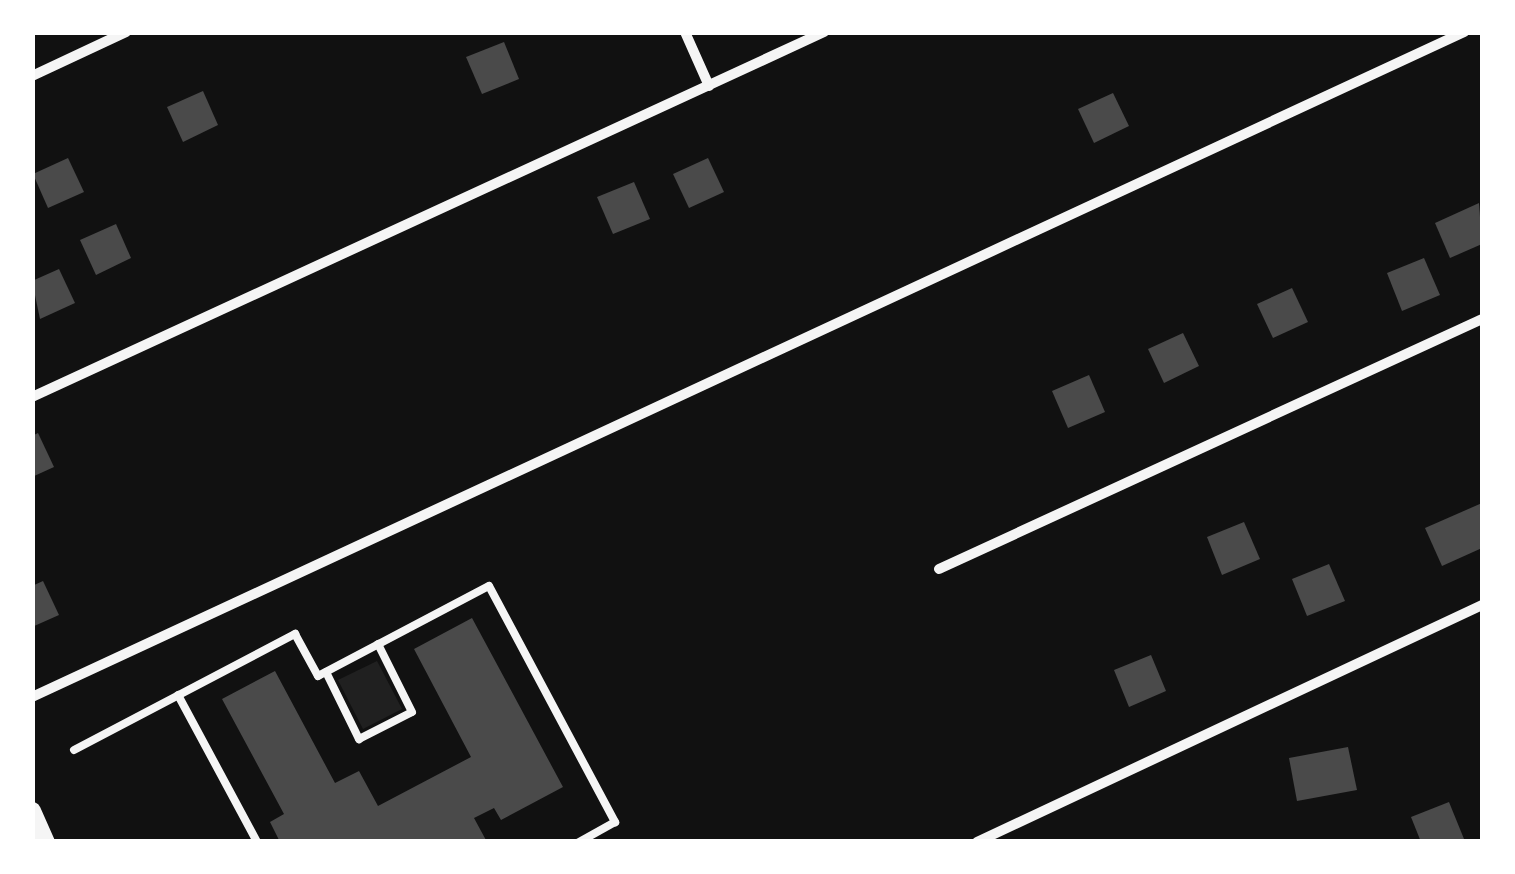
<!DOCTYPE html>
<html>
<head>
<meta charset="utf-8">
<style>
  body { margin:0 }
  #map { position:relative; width:1515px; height:874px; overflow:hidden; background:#111; font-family:Barlow,sans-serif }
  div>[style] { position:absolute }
  .green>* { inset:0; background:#202020 }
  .building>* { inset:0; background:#4a4a4a }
  .service>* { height:8px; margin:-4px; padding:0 4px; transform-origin:4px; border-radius:4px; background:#f5f5f5 }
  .minor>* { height:10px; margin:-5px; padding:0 5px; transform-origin:5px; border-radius:5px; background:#f5f5f5 }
  .tertiary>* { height:18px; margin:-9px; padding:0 9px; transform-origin:9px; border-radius:9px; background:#f5f5f5 }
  span { translate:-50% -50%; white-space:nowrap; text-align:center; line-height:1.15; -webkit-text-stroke:10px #fff; paint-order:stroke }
  .frame { position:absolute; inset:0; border:35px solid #fff; pointer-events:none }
</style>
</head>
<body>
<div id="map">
  <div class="green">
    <div style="clip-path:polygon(377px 661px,402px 709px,363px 729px,338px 680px)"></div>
  </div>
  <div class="building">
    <div style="clip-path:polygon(504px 42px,519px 79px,482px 94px,466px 57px)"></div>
    <div style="clip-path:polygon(203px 91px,218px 125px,183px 142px,167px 107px)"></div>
    <div style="clip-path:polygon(1113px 93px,1129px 126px,1094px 143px,1078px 109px)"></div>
    <div style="clip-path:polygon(68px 158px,84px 192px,48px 208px,33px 174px)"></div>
    <div style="clip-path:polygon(708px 158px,724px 192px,689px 208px,673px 174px)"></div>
    <div style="clip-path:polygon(634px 182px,650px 219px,613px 234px,597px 197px)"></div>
    <div style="clip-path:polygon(1479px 203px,1482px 244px,1450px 258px,1435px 223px)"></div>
    <div style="clip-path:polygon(116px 224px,131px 258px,96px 275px,80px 240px)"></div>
    <div style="clip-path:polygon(1424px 258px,1440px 295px,1402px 311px,1387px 273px)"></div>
    <div style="clip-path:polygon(59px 269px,75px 303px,40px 319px,32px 281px)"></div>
    <div style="clip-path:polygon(1292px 288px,1308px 322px,1273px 338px,1257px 304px)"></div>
    <div style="clip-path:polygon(1183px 333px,1199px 366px,1164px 383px,1148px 349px)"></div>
    <div style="clip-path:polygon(1089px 375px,1105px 412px,1068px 428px,1052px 391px)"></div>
    <div style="clip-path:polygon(38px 433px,54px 467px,32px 477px,32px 436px)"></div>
    <div style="clip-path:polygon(1482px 503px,1482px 548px,1442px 566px,1425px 528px)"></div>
    <div style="clip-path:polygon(1244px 522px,1260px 559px,1222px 575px,1207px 537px)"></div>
    <div style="clip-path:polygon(1329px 564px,1345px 601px,1307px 616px,1292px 579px)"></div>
    <div style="clip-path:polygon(43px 581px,59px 615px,32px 627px,32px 586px)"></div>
    <div style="clip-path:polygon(472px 618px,563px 787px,501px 820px,494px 808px,474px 818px,487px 842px,280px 842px,270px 822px,284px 814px,222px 699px,275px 671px,335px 783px,359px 771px,378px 806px,471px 757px,414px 649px)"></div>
    <div style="clip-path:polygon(1151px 655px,1166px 691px,1129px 707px,1114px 670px)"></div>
    <div style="clip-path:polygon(1348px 747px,1357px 790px,1297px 801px,1289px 758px)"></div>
    <div style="clip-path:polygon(1449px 802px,1464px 839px,1421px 842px,1411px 817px)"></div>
  </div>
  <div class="service">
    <div style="left:326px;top:672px;width:75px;rotate:63.8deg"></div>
    <div style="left:359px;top:739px;width:59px;rotate:-27deg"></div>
    <div style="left:412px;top:712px;width:76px;rotate:-116.6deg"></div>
    <div style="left:178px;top:695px;width:167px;rotate:61.7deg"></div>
    <div style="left:74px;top:750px;width:250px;rotate:-27.7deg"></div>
    <div style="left:295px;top:634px;width:48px;rotate:61.3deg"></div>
    <div style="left:318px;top:676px;width:193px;rotate:-27.8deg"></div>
    <div style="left:489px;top:586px;width:268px;rotate:61.9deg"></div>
    <div style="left:615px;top:822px;width:41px;rotate:150.9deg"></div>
  </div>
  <div class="minor">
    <div style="left:685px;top:32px;width:59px;rotate:66deg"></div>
    <div style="left:32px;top:76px;width:104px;rotate:-25.1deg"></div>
    <div style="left:32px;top:397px;width:872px;rotate:-24.74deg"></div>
    <div style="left:939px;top:569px;width:598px;rotate:-24.72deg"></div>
    <div style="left:32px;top:697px;width:1579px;rotate:-24.91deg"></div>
    <div style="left:977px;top:842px;width:558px;rotate:-25.14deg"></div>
  </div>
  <div class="tertiary">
    <div style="left:32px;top:811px;width:34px;rotate:66deg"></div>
  </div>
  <div class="frame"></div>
</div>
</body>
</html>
